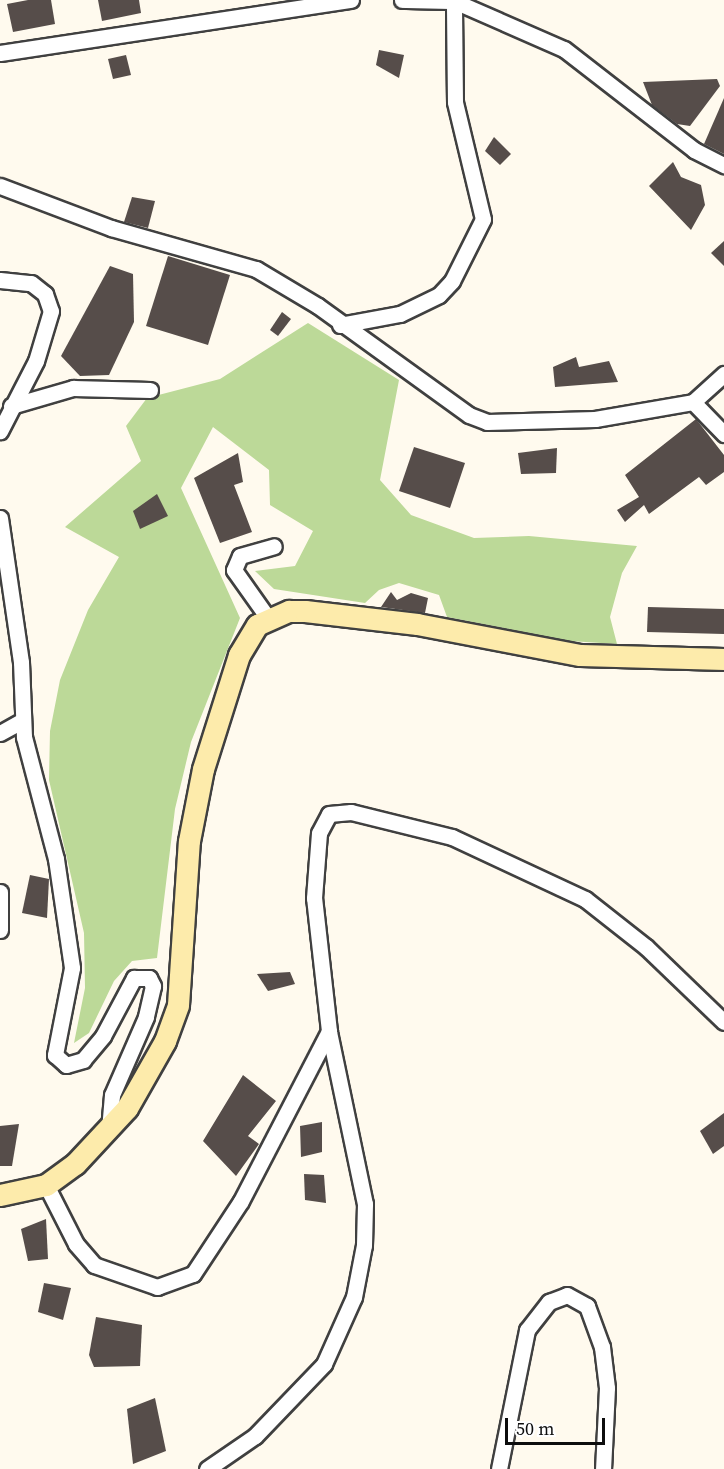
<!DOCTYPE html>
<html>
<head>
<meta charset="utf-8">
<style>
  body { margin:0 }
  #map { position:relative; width:724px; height:1469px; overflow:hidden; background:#fffaee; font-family:"Source Serif 4",serif }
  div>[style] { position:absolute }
  .forest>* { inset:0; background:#bcd998 }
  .building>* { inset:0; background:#564d4a }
  .roads { filter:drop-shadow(2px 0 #404040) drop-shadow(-2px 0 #404040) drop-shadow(0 2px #404040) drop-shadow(0 -2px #404040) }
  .street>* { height:15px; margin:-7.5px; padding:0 7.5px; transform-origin:7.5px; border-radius:7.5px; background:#fff }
  .secondary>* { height:21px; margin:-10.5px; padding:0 10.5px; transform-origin:10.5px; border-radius:10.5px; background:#fdebab }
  span { translate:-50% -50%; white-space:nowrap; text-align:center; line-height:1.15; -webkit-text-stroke:6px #fff; paint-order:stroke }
  .scale { position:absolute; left:505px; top:1418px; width:100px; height:27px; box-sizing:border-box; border:3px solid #0d0d0d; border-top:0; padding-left:8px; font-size:18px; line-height:21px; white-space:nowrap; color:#0d0d0d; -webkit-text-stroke:4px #fff; paint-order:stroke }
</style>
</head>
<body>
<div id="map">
  <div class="forest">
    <div style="clip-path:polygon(308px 323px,399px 380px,380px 480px,411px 515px,474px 538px,529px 536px,637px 546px,622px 573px,610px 617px,617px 644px,570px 641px,447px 617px,439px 595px,399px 583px,379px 590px,365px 603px,274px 589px,255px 571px,295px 566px,313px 531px,270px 505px,269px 470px,213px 427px,181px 488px,240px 618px,191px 742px,175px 809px,157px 958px,132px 961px,114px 981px,89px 1033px,74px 1043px,85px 988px,84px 933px,49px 780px,50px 731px,60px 680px,88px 610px,119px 557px,65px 527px,141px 461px,126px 426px,147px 398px,220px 379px)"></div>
  </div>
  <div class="building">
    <div style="clip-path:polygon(28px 0,51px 0,55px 24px,13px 32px,7px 4px)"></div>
    <div style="clip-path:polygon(98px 0,139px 0,141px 13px,102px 21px)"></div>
    <div style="clip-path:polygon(379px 50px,404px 55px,399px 78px,376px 65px)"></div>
    <div style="clip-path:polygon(126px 55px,131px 75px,113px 79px,108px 59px)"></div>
    <div style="clip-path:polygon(717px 79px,720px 86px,690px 126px,677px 124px,652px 105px,643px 82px)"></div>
    <div style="clip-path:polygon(724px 98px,724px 154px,704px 144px)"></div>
    <div style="clip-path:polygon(494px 137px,511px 154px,500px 165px,485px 151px)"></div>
    <div style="clip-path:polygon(673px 162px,681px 177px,701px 185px,705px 205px,691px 230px,649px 186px)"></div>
    <div style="clip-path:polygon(132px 197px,155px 201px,148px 228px,124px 222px)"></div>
    <div style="clip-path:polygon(724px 241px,724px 266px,711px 253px)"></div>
    <div style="clip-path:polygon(168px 256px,230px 275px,208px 345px,146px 326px)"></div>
    <div style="clip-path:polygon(110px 266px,133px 274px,134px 322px,109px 375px,80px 376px,61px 356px)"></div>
    <div style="clip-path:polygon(282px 312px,291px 319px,278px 336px,270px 330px)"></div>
    <div style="clip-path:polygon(576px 357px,579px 367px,609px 361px,618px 382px,555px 387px,553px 367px)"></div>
    <div style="clip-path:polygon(696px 419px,724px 455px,724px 472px,706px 485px,699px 477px,649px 514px,644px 505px,625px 522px,617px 510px,639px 497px,625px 475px)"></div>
    <div style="clip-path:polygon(414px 447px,465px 463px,450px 508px,399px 491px)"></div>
    <div style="clip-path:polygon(557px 448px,556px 473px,521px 474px,518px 453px)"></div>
    <div style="clip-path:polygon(238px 453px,243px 482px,234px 485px,252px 532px,220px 543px,194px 478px)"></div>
    <div style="clip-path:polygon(157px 494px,168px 516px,140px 529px,133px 511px)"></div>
    <div style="clip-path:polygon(391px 592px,397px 600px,411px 593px,428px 598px,425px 613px,381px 607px)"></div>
    <div style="clip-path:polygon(648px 607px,724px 609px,724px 634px,647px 632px)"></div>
    <div style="clip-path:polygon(30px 875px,49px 879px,47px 918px,22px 913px)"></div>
    <div style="clip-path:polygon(290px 972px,295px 984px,268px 991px,257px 974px)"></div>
    <div style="clip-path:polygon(243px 1075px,276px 1101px,248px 1136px,259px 1144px,236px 1176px,203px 1141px)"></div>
    <div style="clip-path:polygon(724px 1113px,724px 1146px,713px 1154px,700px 1131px)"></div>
    <div style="clip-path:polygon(322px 1122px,322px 1152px,301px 1157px,300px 1126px)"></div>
    <div style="clip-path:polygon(19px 1124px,12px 1166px,0 1166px,0 1126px)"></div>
    <div style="clip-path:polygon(304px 1174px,324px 1175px,326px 1203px,305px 1200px)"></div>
    <div style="clip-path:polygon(46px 1219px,48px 1259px,28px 1261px,21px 1229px)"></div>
    <div style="clip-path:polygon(44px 1283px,71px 1288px,63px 1320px,38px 1312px)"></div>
    <div style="clip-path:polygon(96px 1317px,142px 1325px,140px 1366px,94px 1367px,89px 1355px)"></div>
    <div style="clip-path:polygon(155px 1398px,166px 1451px,133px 1464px,127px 1409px)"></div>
  </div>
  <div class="roads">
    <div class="street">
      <div style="left:454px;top:1px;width:120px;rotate:23.6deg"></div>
      <div style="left:564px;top:49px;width:165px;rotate:37.8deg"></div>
      <div style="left:694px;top:150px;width:34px;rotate:27deg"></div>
      <div style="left:0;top:53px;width:355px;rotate:-8.6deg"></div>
      <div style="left:0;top:186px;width:119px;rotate:20.7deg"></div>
      <div style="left:111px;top:228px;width:151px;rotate:15.8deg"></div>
      <div style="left:256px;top:269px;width:72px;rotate:30.8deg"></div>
      <div style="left:318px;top:306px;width:186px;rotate:35.8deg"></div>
      <div style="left:469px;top:415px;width:19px;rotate:21deg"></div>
      <div style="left:487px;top:422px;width:108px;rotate:-1.6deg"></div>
      <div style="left:595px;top:419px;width:99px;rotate:-9.8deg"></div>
      <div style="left:693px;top:402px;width:45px;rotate:45.9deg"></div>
      <div style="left:0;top:280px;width:31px;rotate:6deg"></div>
      <div style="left:31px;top:283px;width:18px;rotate:38deg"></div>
      <div style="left:45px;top:294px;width:18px;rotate:71deg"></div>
      <div style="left:51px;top:311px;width:52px;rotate:106.7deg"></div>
      <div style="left:36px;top:361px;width:79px;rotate:117.2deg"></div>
      <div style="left:340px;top:325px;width:61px;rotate:-10.4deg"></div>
      <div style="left:400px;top:314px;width:43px;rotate:-26deg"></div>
      <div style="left:439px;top:295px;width:19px;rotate:-47deg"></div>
      <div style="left:452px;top:281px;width:69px;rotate:-63.4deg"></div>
      <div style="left:483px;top:219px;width:120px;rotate:-103.5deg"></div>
      <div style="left:455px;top:102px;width:101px;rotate:-90.6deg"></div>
      <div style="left:454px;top:1px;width:52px;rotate:-178.9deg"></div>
      <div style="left:693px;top:402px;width:42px;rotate:-42.1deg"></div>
      <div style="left:11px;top:406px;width:65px;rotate:-16.2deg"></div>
      <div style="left:73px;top:388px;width:77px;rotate:1.5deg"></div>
      <div style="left:0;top:518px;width:146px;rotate:81.7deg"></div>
      <div style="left:21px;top:662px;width:75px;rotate:87.7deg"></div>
      <div style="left:24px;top:737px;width:126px;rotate:75.3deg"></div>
      <div style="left:56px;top:859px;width:110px;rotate:81.6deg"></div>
      <div style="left:72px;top:968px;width:89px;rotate:101.1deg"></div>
      <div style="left:55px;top:1055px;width:15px;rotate:42deg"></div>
      <div style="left:66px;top:1065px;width:18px;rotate:-16deg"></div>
      <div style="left:83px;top:1060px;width:31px;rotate:-50deg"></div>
      <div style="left:103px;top:1036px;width:66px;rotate:-61.9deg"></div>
      <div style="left:134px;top:978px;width:15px"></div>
      <div style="left:149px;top:978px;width:9px;rotate:63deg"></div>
      <div style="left:153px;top:986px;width:32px;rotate:103deg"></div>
      <div style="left:146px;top:1017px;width:85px;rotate:113.6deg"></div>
      <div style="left:112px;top:1095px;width:33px;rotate:95deg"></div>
      <div style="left:268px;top:618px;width:59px;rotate:-125.3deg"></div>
      <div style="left:234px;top:570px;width:15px;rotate:-67deg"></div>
      <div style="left:240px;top:556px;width:35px;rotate:-16deg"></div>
      <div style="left:0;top:733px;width:25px;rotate:-29deg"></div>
      <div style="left:0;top:892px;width:38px;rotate:90deg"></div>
      <div style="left:46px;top:1185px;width:66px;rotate:63deg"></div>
      <div style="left:76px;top:1244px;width:28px;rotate:49deg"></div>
      <div style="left:94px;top:1265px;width:67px;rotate:19.2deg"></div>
      <div style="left:157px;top:1287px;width:38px;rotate:-20deg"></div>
      <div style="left:193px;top:1274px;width:87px;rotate:-56.7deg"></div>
      <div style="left:241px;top:1201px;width:191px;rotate:-62.6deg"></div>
      <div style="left:207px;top:1469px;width:58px;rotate:-34.5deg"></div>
      <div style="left:255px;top:1436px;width:100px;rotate:-46.2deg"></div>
      <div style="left:324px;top:1364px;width:73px;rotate:-65.9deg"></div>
      <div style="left:354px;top:1297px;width:53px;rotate:-79.1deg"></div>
      <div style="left:364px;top:1245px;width:41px;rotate:-88.6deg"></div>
      <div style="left:365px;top:1204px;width:177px;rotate:-101.8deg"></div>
      <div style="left:329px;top:1031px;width:134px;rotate:-96.4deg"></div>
      <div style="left:314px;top:898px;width:65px;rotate:-85.6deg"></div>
      <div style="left:319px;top:833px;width:21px;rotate:-62deg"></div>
      <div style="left:329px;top:814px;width:22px;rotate:-5deg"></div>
      <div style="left:351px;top:812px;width:104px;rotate:13.9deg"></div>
      <div style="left:452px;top:837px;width:147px;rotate:25deg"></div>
      <div style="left:585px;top:899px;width:78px;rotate:38.2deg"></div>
      <div style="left:646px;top:947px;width:108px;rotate:43.9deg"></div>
      <div style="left:499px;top:1469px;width:142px;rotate:-78.6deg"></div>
      <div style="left:527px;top:1330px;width:36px;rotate:-52deg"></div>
      <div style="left:549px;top:1302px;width:19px;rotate:-21deg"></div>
      <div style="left:567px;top:1295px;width:23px;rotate:29deg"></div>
      <div style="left:587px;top:1306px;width:44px;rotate:69.9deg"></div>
      <div style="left:602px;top:1347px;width:41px;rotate:83deg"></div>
      <div style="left:607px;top:1388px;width:81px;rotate:92.8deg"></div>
    </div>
    <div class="secondary">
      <div style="left:0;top:1195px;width:47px;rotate:-12.3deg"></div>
      <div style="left:46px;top:1185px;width:36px;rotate:-36deg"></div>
      <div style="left:75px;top:1164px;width:76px;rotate:-47.1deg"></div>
      <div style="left:127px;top:1108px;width:77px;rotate:-60.4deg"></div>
      <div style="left:165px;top:1041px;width:38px;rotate:-70deg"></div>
      <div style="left:178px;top:1005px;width:164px;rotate:-86.2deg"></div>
      <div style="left:189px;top:841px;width:73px;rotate:-79deg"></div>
      <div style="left:203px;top:769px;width:120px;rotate:-72.5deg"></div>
      <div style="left:239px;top:655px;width:35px;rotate:-59deg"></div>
      <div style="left:257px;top:625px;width:35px;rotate:-24deg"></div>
      <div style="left:289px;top:611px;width:16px"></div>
      <div style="left:305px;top:611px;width:113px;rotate:6.6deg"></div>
      <div style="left:417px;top:624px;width:166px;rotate:10.8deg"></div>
      <div style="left:580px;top:655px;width:144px;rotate:1.6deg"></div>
    </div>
  </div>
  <div class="scale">50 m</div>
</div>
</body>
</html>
